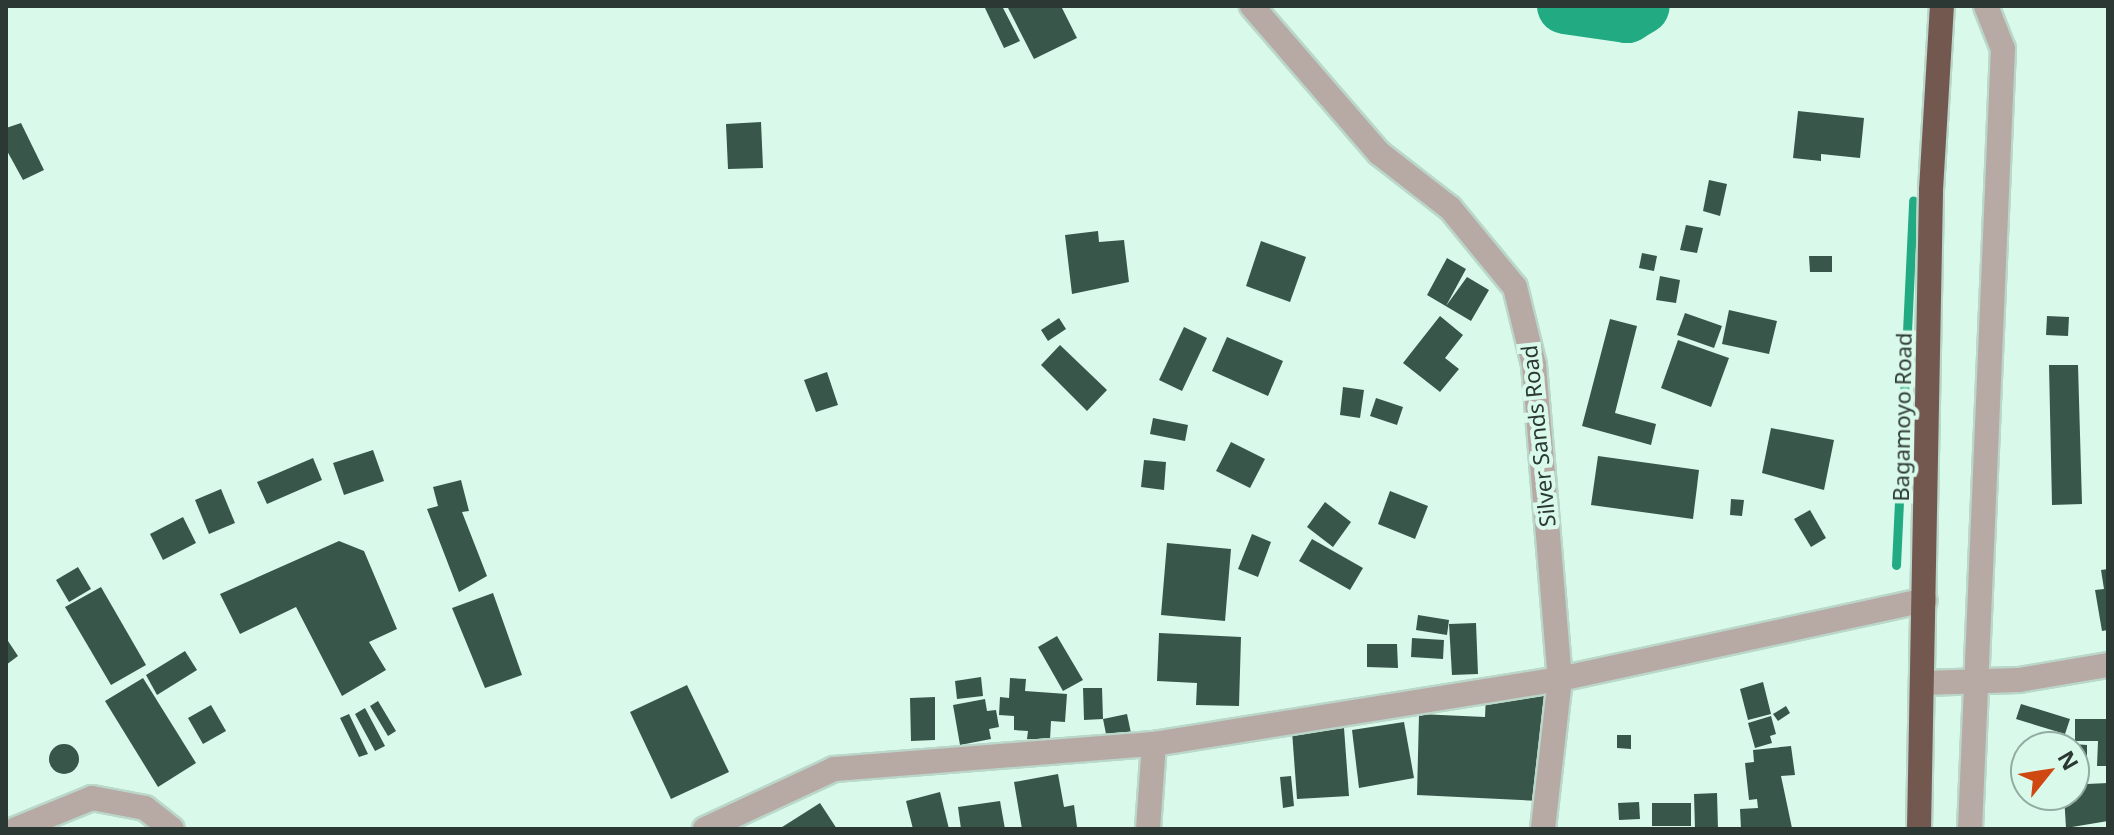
<!DOCTYPE html>
<html>
<head>
<meta charset="utf-8">
<style>
  body { margin:0 }
  #map { position:relative; width:2114px; height:835px; overflow:hidden; background:#d9faeb; font-family:"Noto Sans",sans-serif }
  div>[style] { position:absolute }
  .stream>* { height:9px; margin:-4.5px; padding:0 4.5px; transform-origin:4.5px; border-radius:4.5px; background:#22ab82 }
  .river>* { height:56px; margin:-28px; padding:0 28px; transform-origin:28px; border-radius:28px; background:#22ab82 }
  .building>* { inset:0; background:#39564a }
  .round { border-radius:50% }
  .roads { filter:drop-shadow(2px 0 #bad7ca) drop-shadow(-2px 0 #bad7ca) drop-shadow(0 2px #bad7ca) drop-shadow(0 -2px #bad7ca) }
  .minor>* { height:24px; margin:-12px; padding:0 12px; transform-origin:12px; border-radius:12px; background:#b7a9a4 }
  .highway>* { height:24px; margin:-12px; padding:0 12px; transform-origin:12px; border-radius:12px; background:#73584f }
  span { translate:-50% -50%; white-space:nowrap; text-align:center; line-height:1.15; -webkit-text-stroke:8px #d9faeb; paint-order:stroke }
  .street-label { font-size:22px; color:#2b3833 }
  .frame { position:absolute; inset:0; border:8px solid #2b3833; pointer-events:none }
  .north { position:absolute; left:2010px; top:731px; width:80px; height:80px; box-sizing:border-box; background:#d9faeb; border:2px solid #93aca1; border-radius:50%; rotate:60deg; font-size:22px; font-weight:700; line-height:32px; text-align:center; color:#2b3833 }
  .north::after { content:''; display:block; margin:auto; width:28px; height:36px; background:#cf4811; clip-path:polygon(50% 0,100% 100%,50% 72%,0 100%) }
</style>
</head>
<body>
<div id="map">
  <div class="stream">
    <div style="left:1896px;top:565px;width:365px;rotate:-87.3deg"></div>
  </div>
  <div class="river">
    <div style="left:1565px;top:6px;width:63px;rotate:8.3deg"></div>
    <div style="left:1627px;top:15px;width:17px;rotate:-31deg"></div>
  </div>
  <div class="building">
    <div style="clip-path:polygon(984px 6px,1002px 6px,1020px 41px,1004px 48px)"></div>
    <div style="clip-path:polygon(1007px 6px,1061px 6px,1077px 38px,1034px 59px)"></div>
    <div style="clip-path:polygon(1798px 111px,1864px 118px,1860px 158px,1821px 154px,1821px 161px,1793px 158px)"></div>
    <div style="clip-path:polygon(761px 122px,763px 168px,728px 169px,726px 124px)"></div>
    <div style="clip-path:polygon(21px 123px,44px 170px,23px 180px,6px 149px,6px 128px)"></div>
    <div style="clip-path:polygon(1709px 180px,1727px 184px,1720px 216px,1703px 211px)"></div>
    <div style="clip-path:polygon(1686px 225px,1703px 228px,1697px 253px,1680px 250px)"></div>
    <div style="clip-path:polygon(1098px 231px,1099px 242px,1124px 240px,1129px 282px,1072px 294px,1065px 235px)"></div>
    <div style="clip-path:polygon(1261px 241px,1306px 257px,1290px 302px,1246px 286px)"></div>
    <div style="clip-path:polygon(1642px 253px,1657px 256px,1654px 271px,1639px 268px)"></div>
    <div style="clip-path:polygon(1809px 256px,1832px 256px,1832px 272px,1810px 272px)"></div>
    <div style="clip-path:polygon(1447px 258px,1466px 269px,1446px 306px,1467px 277px,1489px 290px,1471px 321px,1427px 295px)"></div>
    <div style="clip-path:polygon(1660px 276px,1680px 280px,1676px 303px,1656px 300px)"></div>
    <div style="clip-path:polygon(1729px 310px,1777px 321px,1769px 354px,1722px 344px)"></div>
    <div style="clip-path:polygon(1685px 313px,1722px 326px,1714px 348px,1677px 335px)"></div>
    <div style="clip-path:polygon(1440px 316px,1463px 335px,1445px 358px,1459px 369px,1440px 392px,1403px 363px)"></div>
    <div style="clip-path:polygon(2047px 316px,2069px 317px,2068px 336px,2046px 335px)"></div>
    <div style="clip-path:polygon(1059px 318px,1066px 329px,1048px 341px,1041px 330px)"></div>
    <div style="clip-path:polygon(1610px 319px,1637px 326px,1615px 413px,1656px 424px,1651px 445px,1582px 426px)"></div>
    <div style="clip-path:polygon(1184px 327px,1207px 338px,1182px 391px,1159px 380px)"></div>
    <div style="clip-path:polygon(1227px 337px,1283px 361px,1268px 396px,1212px 371px)"></div>
    <div style="clip-path:polygon(1678px 340px,1729px 358px,1711px 407px,1661px 388px)"></div>
    <div style="clip-path:polygon(1060px 345px,1107px 390px,1087px 411px,1041px 365px)"></div>
    <div style="clip-path:polygon(2049px 365px,2078px 365px,2082px 504px,2052px 505px)"></div>
    <div style="clip-path:polygon(827px 372px,838px 405px,816px 412px,804px 380px)"></div>
    <div style="clip-path:polygon(1343px 387px,1364px 390px,1360px 418px,1340px 415px)"></div>
    <div style="clip-path:polygon(1376px 398px,1403px 407px,1397px 425px,1370px 416px)"></div>
    <div style="clip-path:polygon(1153px 418px,1188px 425px,1185px 441px,1150px 434px)"></div>
    <div style="clip-path:polygon(1771px 428px,1834px 440px,1824px 490px,1762px 473px)"></div>
    <div style="clip-path:polygon(1231px 442px,1265px 459px,1250px 488px,1216px 471px)"></div>
    <div style="clip-path:polygon(373px 450px,384px 481px,344px 495px,333px 463px)"></div>
    <div style="clip-path:polygon(1598px 456px,1699px 470px,1693px 519px,1591px 505px)"></div>
    <div style="clip-path:polygon(313px 458px,322px 480px,267px 504px,257px 482px)"></div>
    <div style="clip-path:polygon(1144px 460px,1166px 462px,1164px 490px,1141px 487px)"></div>
    <div style="clip-path:polygon(461px 480px,469px 511px,462px 512px,487px 576px,459px 592px,427px 509px,438px 506px,433px 487px)"></div>
    <div style="clip-path:polygon(221px 489px,235px 523px,209px 534px,195px 500px)"></div>
    <div style="clip-path:polygon(1390px 491px,1428px 506px,1415px 539px,1378px 524px)"></div>
    <div style="clip-path:polygon(1731px 499px,1744px 500px,1742px 516px,1730px 515px)"></div>
    <div style="clip-path:polygon(1325px 502px,1351px 522px,1333px 547px,1307px 527px)"></div>
    <div style="clip-path:polygon(1810px 510px,1826px 538px,1811px 547px,1794px 519px)"></div>
    <div style="clip-path:polygon(183px 517px,196px 543px,163px 560px,150px 534px)"></div>
    <div style="clip-path:polygon(1252px 534px,1271px 542px,1258px 577px,1238px 569px)"></div>
    <div style="clip-path:polygon(1312px 539px,1363px 568px,1350px 590px,1299px 561px)"></div>
    <div style="clip-path:polygon(339px 541px,364px 551px,397px 629px,369px 642px,386px 670px,342px 696px,296px 607px,240px 634px,220px 594px)"></div>
    <div style="clip-path:polygon(1167px 543px,1231px 549px,1225px 621px,1161px 615px)"></div>
    <div style="clip-path:polygon(78px 567px,91px 589px,69px 602px,56px 580px)"></div>
    <div style="clip-path:polygon(2108px 569px,2108px 630px,2102px 631px,2095px 590px,2104px 589px,2101px 570px)"></div>
    <div style="clip-path:polygon(101px 587px,146px 665px,111px 685px,65px 607px)"></div>
    <div style="clip-path:polygon(493px 593px,522px 675px,485px 688px,452px 608px)"></div>
    <div style="clip-path:polygon(1418px 615px,1449px 620px,1447px 635px,1416px 630px)"></div>
    <div style="clip-path:polygon(1476px 623px,1478px 674px,1452px 675px,1449px 624px)"></div>
    <div style="clip-path:polygon(1159px 633px,1241px 637px,1239px 706px,1196px 705px,1197px 683px,1157px 681px)"></div>
    <div style="clip-path:polygon(1057px 636px,1083px 680px,1063px 691px,1038px 647px)"></div>
    <div style="clip-path:polygon(6px 638px,18px 656px,6px 665px)"></div>
    <div style="clip-path:polygon(1412px 638px,1444px 640px,1443px 659px,1411px 657px)"></div>
    <div style="clip-path:polygon(1367px 644px,1397px 644px,1398px 668px,1367px 667px)"></div>
    <div style="clip-path:polygon(185px 651px,197px 670px,157px 695px,146px 675px)"></div>
    <div style="clip-path:polygon(981px 677px,983px 696px,957px 699px,955px 681px)"></div>
    <div style="clip-path:polygon(143px 678px,196px 763px,158px 787px,105px 701px)"></div>
    <div style="clip-path:polygon(1010px 678px,1026px 679px,1025px 691px,1067px 694px,1065px 722px,1051px 721px,1050px 740px,1027px 739px,1028px 731px,1014px 730px,1014px 716px,999px 715px,1000px 697px,1009px 698px)"></div>
    <div style="clip-path:polygon(1763px 682px,1771px 714px,1748px 720px,1740px 689px)"></div>
    <div style="clip-path:polygon(687px 685px,729px 772px,671px 799px,630px 712px)"></div>
    <div style="clip-path:polygon(1083px 688px,1102px 688px,1103px 719px,1084px 720px)"></div>
    <div style="clip-path:polygon(1486px 695px,1546px 696px,1540px 801px,1417px 795px,1419px 714px,1485px 717px)"></div>
    <div style="clip-path:polygon(935px 697px,935px 740px,911px 741px,910px 698px)"></div>
    <div style="clip-path:polygon(985px 699px,987px 711px,996px 710px,999px 727px,989px 729px,991px 739px,960px 745px,953px 705px)"></div>
    <div style="clip-path:polygon(378px 701px,396px 731px,388px 736px,370px 706px)"></div>
    <div style="clip-path:polygon(2021px 704px,2070px 719px,2065px 734px,2016px 719px)"></div>
    <div style="clip-path:polygon(211px 705px,226px 731px,203px 744px,188px 718px)"></div>
    <div style="clip-path:polygon(1786px 706px,1790px 713px,1778px 721px,1773px 714px)"></div>
    <div style="clip-path:polygon(365px 708px,385px 746px,375px 751px,355px 714px)"></div>
    <div style="clip-path:polygon(349px 714px,368px 754px,359px 757px,340px 718px)"></div>
    <div style="clip-path:polygon(1127px 714px,1131px 733px,1107px 739px,1103px 719px)"></div>
    <div style="clip-path:polygon(1771px 716px,1776px 734px,1770px 736px,1772px 743px,1755px 748px,1748px 723px)"></div>
    <div style="clip-path:polygon(2075px 719px,2108px 719px,2108px 766px,2097px 766px,2098px 741px,2075px 741px)"></div>
    <div style="clip-path:polygon(1404px 722px,1414px 778px,1359px 788px,1352px 730px)"></div>
    <div style="clip-path:polygon(1344px 728px,1349px 796px,1297px 799px,1292px 731px)"></div>
    <div style="clip-path:polygon(1617px 735px,1631px 735px,1631px 749px,1617px 748px)"></div>
    <div style="clip-path:polygon(2024px 743px,2048px 743px,2048px 747px,2024px 747px)"></div>
    <div class="round" style="left:49px;top:744px;width:30px;height:30px"></div>
    <div style="clip-path:polygon(2074px 744px,2087px 745px,2087px 767px,2074px 767px)"></div>
    <div style="clip-path:polygon(1791px 746px,1795px 775px,1781px 776px,1792px 828px,1741px 829px,1740px 809px,1758px 808px,1757px 799px,1749px 800px,1745px 763px,1754px 762px,1753px 750px)"></div>
    <div style="clip-path:polygon(2074px 773px,2086px 773px,2087px 784px,2108px 783px,2108px 821px,2066px 828px,2064px 795px,2074px 795px)"></div>
    <div style="clip-path:polygon(1058px 774px,1064px 807px,1074px 805px,1077px 827px,1022px 829px,1014px 782px)"></div>
    <div style="clip-path:polygon(1291px 776px,1294px 806px,1283px 808px,1280px 777px)"></div>
    <div style="clip-path:polygon(940px 792px,949px 829px,913px 829px,906px 801px)"></div>
    <div style="clip-path:polygon(1717px 793px,1718px 829px,1695px 829px,1694px 794px)"></div>
    <div style="clip-path:polygon(1000px 801px,1005px 829px,961px 829px,958px 807px)"></div>
    <div style="clip-path:polygon(1639px 802px,1640px 819px,1619px 820px,1618px 803px)"></div>
    <div style="clip-path:polygon(820px 803px,837px 829px,779px 829px)"></div>
    <div style="clip-path:polygon(1652px 803px,1691px 803px,1691px 826px,1652px 826px)"></div>
  </div>
  <div class="roads">
    <div class="minor">
      <div style="left:1252px;top:6px;width:194px;rotate:49.2deg"></div>
      <div style="left:1379px;top:153px;width:90px;rotate:37.8deg"></div>
      <div style="left:1450px;top:208px;width:102px;rotate:50.6deg"></div>
      <div style="left:1515px;top:287px;width:80px;rotate:76.3deg"></div>
      <div style="left:1534px;top:365px;width:315px;rotate:85.3deg"></div>
      <div style="left:1560px;top:679px;width:151px;rotate:96.5deg"></div>
      <div style="left:1922px;top:683px;width:97px;rotate:-1.8deg"></div>
      <div style="left:2019px;top:680px;width:90px;rotate:-9.6deg"></div>
      <div style="left:16px;top:829px;width:82px;rotate:-22.2deg"></div>
      <div style="left:92px;top:798px;width:54px;rotate:10.7deg"></div>
      <div style="left:145px;top:808px;width:34px;rotate:38deg"></div>
      <div style="left:705px;top:829px;width:142px;rotate:-24.9deg"></div>
      <div style="left:834px;top:769px;width:321px;rotate:-4.5deg"></div>
      <div style="left:1154px;top:744px;width:411px;rotate:-9.1deg"></div>
      <div style="left:1560px;top:679px;width:373px;rotate:-12.2deg"></div>
      <div style="left:1148px;top:829px;width:85px;rotate:-86deg"></div>
      <div style="left:1970px;top:829px;width:781px;rotate:-87.58deg"></div>
      <div style="left:2003px;top:49px;width:46px;rotate:-111.6deg"></div>
    </div>
    <div class="highway">
      <div style="left:1919px;top:829px;width:639px;rotate:-88.92deg"></div>
      <div style="left:1931px;top:190px;width:184px;rotate:-86.6deg"></div>
    </div>
  </div>
  <div class="street-label">
    <span style="left:1902px;top:417px;rotate:-89deg">Bagamoyo Road</span>
    <span style="left:1538px;top:436px;rotate:-96deg">Silver Sands Road</span>
  </div>
  <div class="frame"></div>
  <div class="north">N</div>
</div>
</body>
</html>
